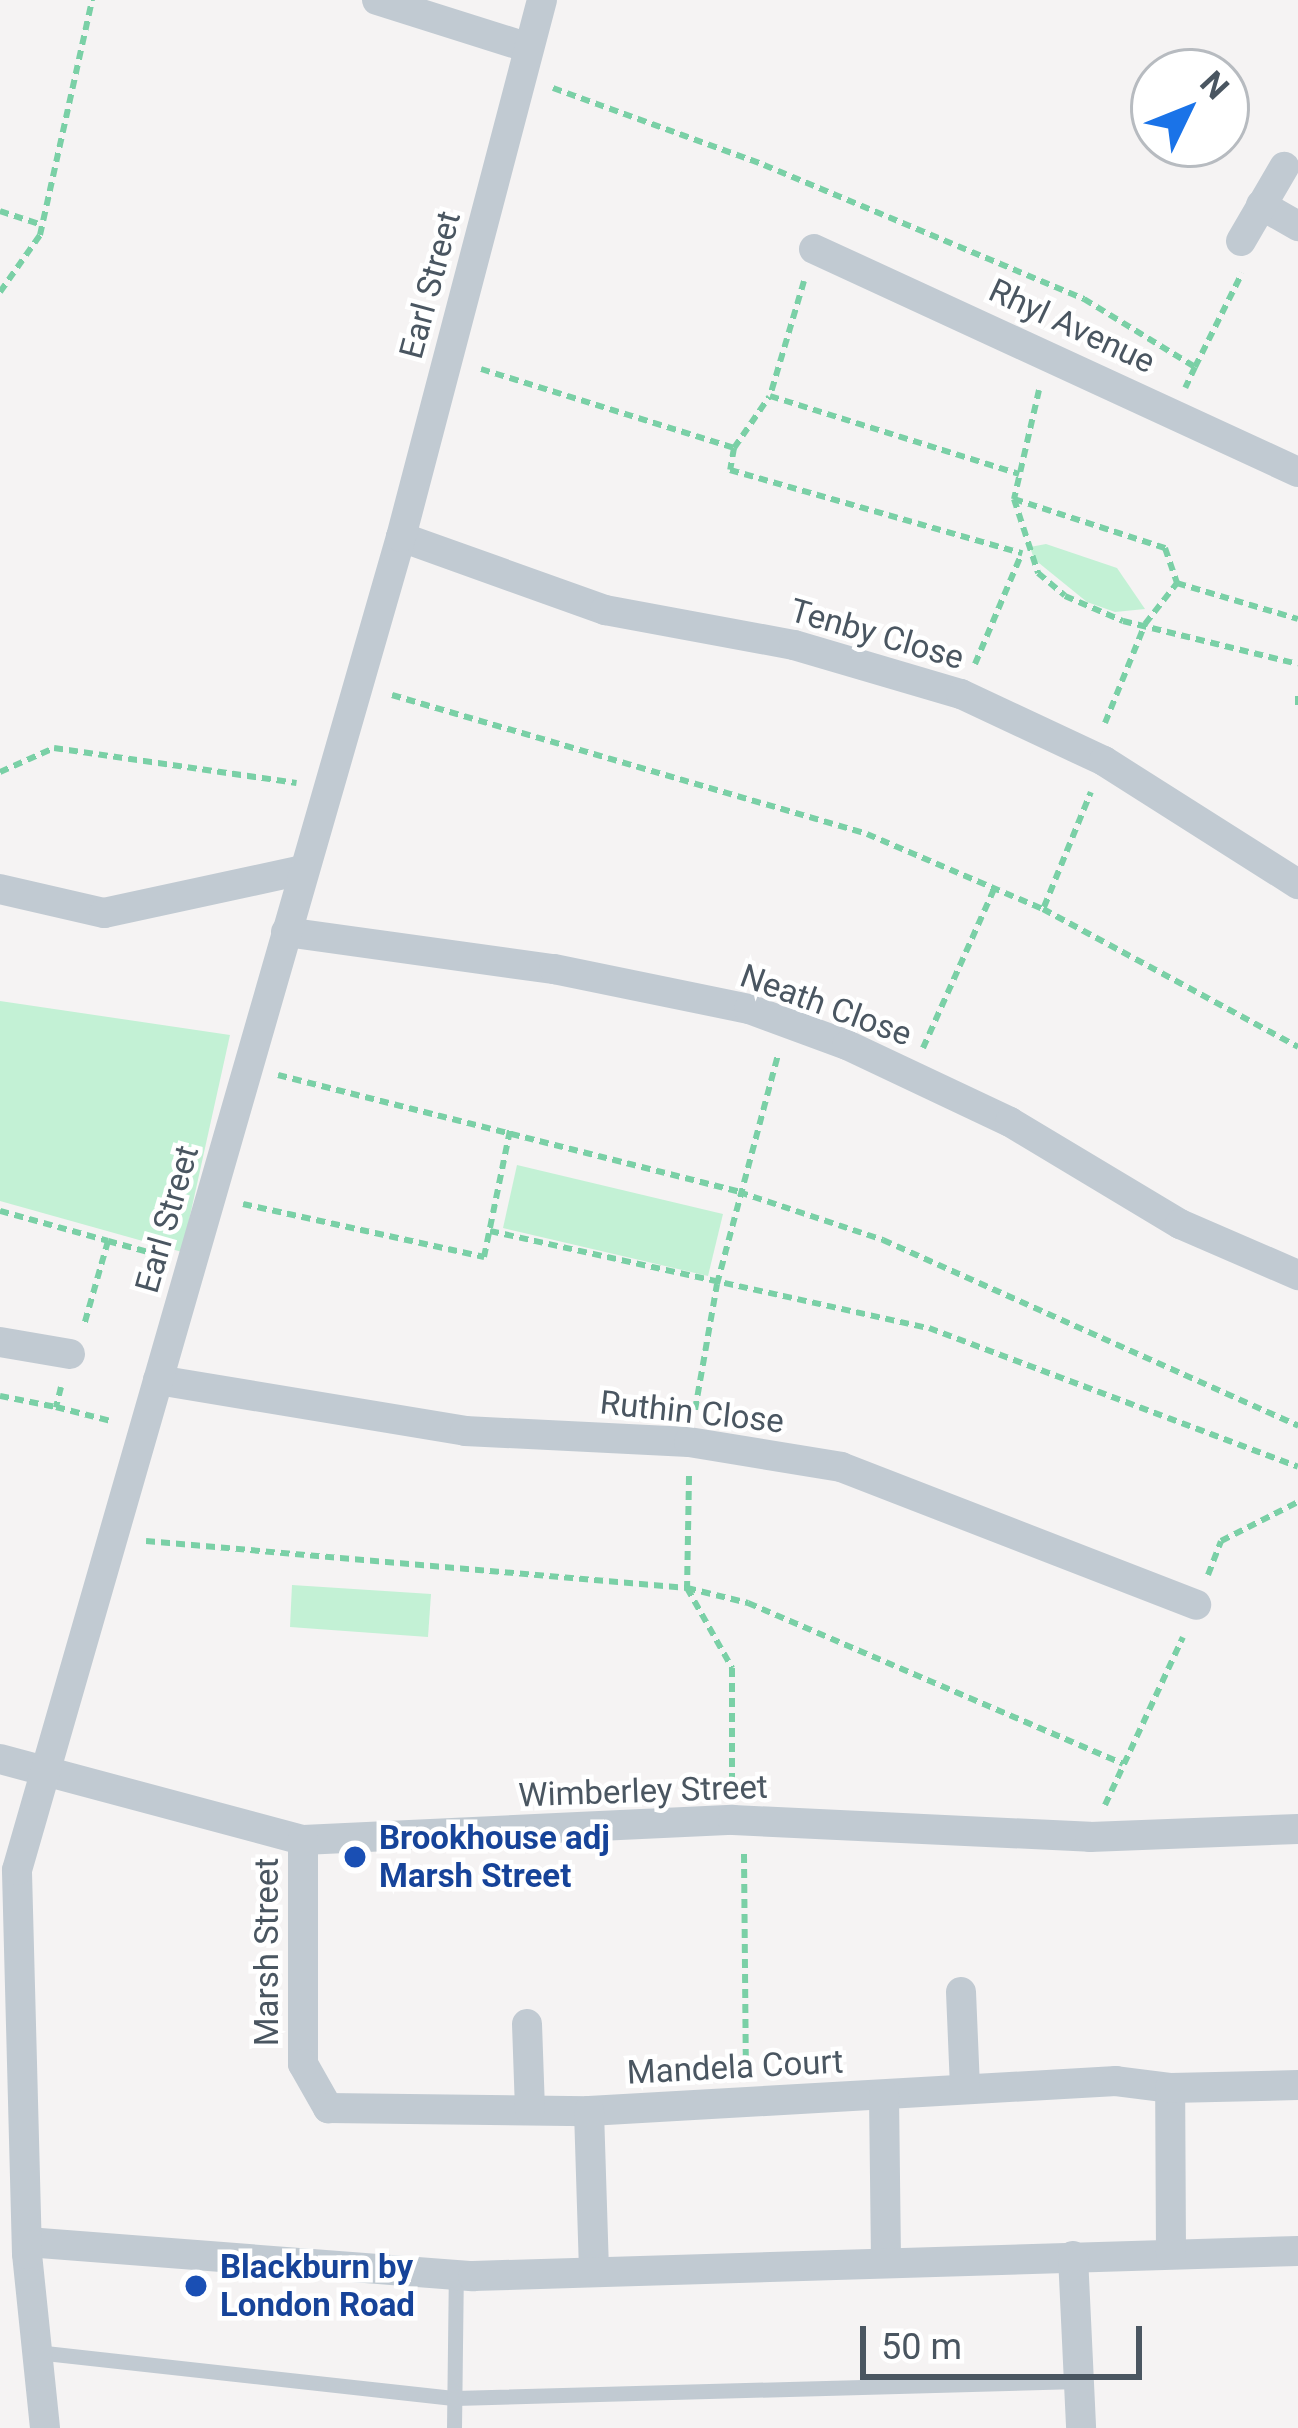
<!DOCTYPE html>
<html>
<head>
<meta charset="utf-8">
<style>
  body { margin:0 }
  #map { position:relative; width:1298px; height:2428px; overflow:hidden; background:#f5f3f3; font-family:Roboto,sans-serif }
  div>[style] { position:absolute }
  .green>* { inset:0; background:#c3f1d5 }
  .path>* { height:6px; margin-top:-3px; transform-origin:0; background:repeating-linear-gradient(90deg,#7ad0a6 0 9px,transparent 0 15px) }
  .lane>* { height:15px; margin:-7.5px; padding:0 7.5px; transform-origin:7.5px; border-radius:7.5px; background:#c1cad2 }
  .street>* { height:30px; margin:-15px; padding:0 15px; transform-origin:15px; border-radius:15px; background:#c1cad2 }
  .dots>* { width:33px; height:33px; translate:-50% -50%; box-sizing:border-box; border:6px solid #fff; border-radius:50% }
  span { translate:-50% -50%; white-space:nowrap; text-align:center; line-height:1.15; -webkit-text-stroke:9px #fff; paint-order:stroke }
  .street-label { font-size:33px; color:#4a5661 }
  .transit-label { font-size:33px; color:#164399; font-weight:700 }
  .left { translate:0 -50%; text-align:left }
  .north { position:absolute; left:1130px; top:48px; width:120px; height:120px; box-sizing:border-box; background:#fff; border:3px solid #b7bbc0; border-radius:50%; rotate:47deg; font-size:33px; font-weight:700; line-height:48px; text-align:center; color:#4a5661 }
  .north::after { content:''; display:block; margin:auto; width:42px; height:54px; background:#1a73e8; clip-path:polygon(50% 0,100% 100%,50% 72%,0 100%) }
  .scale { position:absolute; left:860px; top:2326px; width:282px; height:54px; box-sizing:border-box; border:6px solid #4a5661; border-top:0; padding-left:15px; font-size:36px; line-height:42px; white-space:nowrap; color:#4a5661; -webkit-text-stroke:9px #fff; paint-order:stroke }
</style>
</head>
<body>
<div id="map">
  <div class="green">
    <div style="clip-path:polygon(1046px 544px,1117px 568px,1145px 609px,1115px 612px,1087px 602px,1034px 559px,1030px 547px)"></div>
    <div style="clip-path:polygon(0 1001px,230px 1035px,182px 1252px,0 1201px)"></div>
    <div style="clip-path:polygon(517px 1165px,723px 1214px,708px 1276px,503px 1228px)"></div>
    <div style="clip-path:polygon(292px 1585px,431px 1594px,428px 1637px,290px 1627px)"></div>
  </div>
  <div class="path">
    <div style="left:553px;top:88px;width:225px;rotate:20deg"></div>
    <div style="left:764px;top:165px;width:347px;rotate:22.7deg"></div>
    <div style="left:1084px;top:299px;width:130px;rotate:31.5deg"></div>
    <div style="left:1195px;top:367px;width:23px;rotate:115deg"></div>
    <div style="left:0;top:211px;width:44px;rotate:18.4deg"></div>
    <div style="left:804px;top:281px;width:120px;rotate:106.5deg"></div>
    <div style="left:770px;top:396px;width:261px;rotate:17.4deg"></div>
    <div style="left:0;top:292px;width:70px;rotate:-54.9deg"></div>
    <div style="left:40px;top:235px;width:241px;rotate:-77.5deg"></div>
    <div style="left:1195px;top:367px;width:105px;rotate:-63.4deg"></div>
    <div style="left:481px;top:369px;width:265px;rotate:17.3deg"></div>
    <div style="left:734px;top:448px;width:22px;rotate:100deg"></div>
    <div style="left:730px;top:470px;width:304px;rotate:15.9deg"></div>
    <div style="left:1039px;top:390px;width:112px;rotate:102.9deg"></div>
    <div style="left:1014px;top:499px;width:159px;rotate:18deg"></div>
    <div style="left:1165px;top:548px;width:37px;rotate:71deg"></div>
    <div style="left:1177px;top:583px;width:126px;rotate:16.6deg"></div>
    <div style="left:734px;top:448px;width:62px;rotate:-55.5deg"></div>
    <div style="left:1014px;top:499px;width:78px;rotate:72deg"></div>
    <div style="left:1038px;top:573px;width:35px;rotate:40deg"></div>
    <div style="left:1065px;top:596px;width:63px;rotate:23.3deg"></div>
    <div style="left:1123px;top:621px;width:180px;rotate:13.8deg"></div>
    <div style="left:975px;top:664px;width:118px;rotate:-67.1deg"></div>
    <div style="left:392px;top:695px;width:495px;rotate:16.3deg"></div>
    <div style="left:867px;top:834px;width:191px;rotate:23.1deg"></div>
    <div style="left:1043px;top:909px;width:290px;rotate:28.4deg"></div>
    <div style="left:1298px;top:696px;width:11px;rotate:90deg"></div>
    <div style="left:1105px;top:723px;width:107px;rotate:-68deg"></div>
    <div style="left:1145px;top:624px;width:52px;rotate:-52deg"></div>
    <div style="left:0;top:772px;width:59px;rotate:-24deg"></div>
    <div style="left:54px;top:748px;width:245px;rotate:8.2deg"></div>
    <div style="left:1044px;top:907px;width:124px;rotate:-67.8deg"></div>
    <div style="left:923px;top:1048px;width:176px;rotate:-65.9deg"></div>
    <div style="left:278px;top:1075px;width:476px;rotate:14.2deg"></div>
    <div style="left:739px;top:1192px;width:152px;rotate:18.4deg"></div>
    <div style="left:883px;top:1240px;width:455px;rotate:24.1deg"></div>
    <div style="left:243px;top:1204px;width:247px;rotate:12.4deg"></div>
    <div style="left:484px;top:1257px;width:130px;rotate:-78.4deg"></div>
    <div style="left:0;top:1211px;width:112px;rotate:15.5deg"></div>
    <div style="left:108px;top:1241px;width:87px;rotate:105.9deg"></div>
    <div style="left:490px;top:1231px;width:450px;rotate:12.5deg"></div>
    <div style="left:929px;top:1328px;width:394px;rotate:20.6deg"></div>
    <div style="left:108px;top:1241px;width:57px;rotate:15.3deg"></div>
    <div style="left:61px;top:1387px;width:21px;rotate:104deg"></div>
    <div style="left:56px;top:1407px;width:57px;rotate:14.3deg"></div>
    <div style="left:0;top:1396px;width:57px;rotate:11.1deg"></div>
    <div style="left:695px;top:1410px;width:128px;rotate:-80.1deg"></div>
    <div style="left:717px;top:1284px;width:237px;rotate:-75.1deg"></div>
    <div style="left:689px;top:1476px;width:112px;rotate:91deg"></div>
    <div style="left:687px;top:1588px;width:92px;rotate:60.6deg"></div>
    <div style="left:732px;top:1668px;width:119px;rotate:90deg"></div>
    <div style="left:146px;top:1541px;width:543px;rotate:4.97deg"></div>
    <div style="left:687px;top:1588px;width:63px;rotate:13.8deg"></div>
    <div style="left:748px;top:1603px;width:408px;rotate:23.2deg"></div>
    <div style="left:1208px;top:1575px;width:36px;rotate:-69deg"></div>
    <div style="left:1221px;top:1541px;width:86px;rotate:-26.9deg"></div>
    <div style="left:1105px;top:1805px;width:185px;rotate:-65.1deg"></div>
    <div style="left:744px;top:1854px;width:215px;rotate:89.5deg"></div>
  </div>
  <div class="lane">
    <div style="left:36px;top:2352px;width:422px;rotate:6.3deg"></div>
    <div style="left:455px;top:2398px;width:624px;rotate:-1.56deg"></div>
    <div style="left:454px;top:2428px;width:153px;rotate:-89.3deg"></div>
  </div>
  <div class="street">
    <div style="left:377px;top:0;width:159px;rotate:17.5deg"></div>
    <div style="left:1261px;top:205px;width:43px;rotate:29.6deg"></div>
    <div style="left:1241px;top:241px;width:86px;rotate:-59.8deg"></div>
    <div style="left:814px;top:249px;width:533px;rotate:24.74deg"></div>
    <div style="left:401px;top:537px;width:217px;rotate:19.7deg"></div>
    <div style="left:605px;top:610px;width:192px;rotate:10.5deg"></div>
    <div style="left:794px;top:645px;width:174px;rotate:16.4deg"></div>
    <div style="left:961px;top:694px;width:158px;rotate:25.1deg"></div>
    <div style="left:1104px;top:761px;width:230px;rotate:32.4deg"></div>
    <div style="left:0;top:889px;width:107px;rotate:13deg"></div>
    <div style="left:104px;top:913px;width:199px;rotate:-12.2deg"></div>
    <div style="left:286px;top:932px;width:271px;rotate:7.9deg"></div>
    <div style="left:554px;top:969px;width:199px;rotate:11.6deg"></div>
    <div style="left:749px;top:1009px;width:104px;rotate:20.2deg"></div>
    <div style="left:847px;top:1045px;width:180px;rotate:25.3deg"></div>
    <div style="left:1010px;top:1122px;width:198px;rotate:31deg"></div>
    <div style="left:1180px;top:1224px;width:129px;rotate:23.4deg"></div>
    <div style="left:0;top:1342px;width:71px;rotate:9.7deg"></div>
    <div style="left:158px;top:1380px;width:311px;rotate:9.4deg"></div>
    <div style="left:465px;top:1431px;width:224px;rotate:2.8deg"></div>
    <div style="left:689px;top:1442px;width:154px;rotate:9.3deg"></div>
    <div style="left:841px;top:1467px;width:381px;rotate:21.2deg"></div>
    <div style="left:0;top:1759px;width:314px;rotate:15deg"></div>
    <div style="left:303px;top:1840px;width:430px;rotate:-2.7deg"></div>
    <div style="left:733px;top:1820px;width:357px;rotate:2.7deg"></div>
    <div style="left:1090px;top:1837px;width:208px;rotate:-2.2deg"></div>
    <div style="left:303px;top:1840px;width:224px;rotate:90deg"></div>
    <div style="left:303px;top:2064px;width:51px;rotate:60.4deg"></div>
    <div style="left:328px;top:2108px;width:261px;rotate:0.7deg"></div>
    <div style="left:589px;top:2111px;width:528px;rotate:-3.26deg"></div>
    <div style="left:1116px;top:2081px;width:54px;rotate:7.4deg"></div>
    <div style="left:961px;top:1992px;width:95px;rotate:87.6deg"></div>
    <div style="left:527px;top:2024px;width:86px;rotate:88deg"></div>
    <div style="left:884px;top:2095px;width:166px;rotate:89.3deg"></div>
    <div style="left:589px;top:2111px;width:161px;rotate:88.2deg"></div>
    <div style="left:27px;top:2242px;width:447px;rotate:4.4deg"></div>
    <div style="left:473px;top:2276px;width:825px;rotate:-1.74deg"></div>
    <div style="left:1171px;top:2253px;width:165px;rotate:-90.3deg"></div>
    <div style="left:1170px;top:2088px;width:128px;rotate:-1.3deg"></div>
    <div style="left:1073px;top:2256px;width:172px;rotate:87.3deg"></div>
    <div style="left:45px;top:2428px;width:175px;rotate:-95.9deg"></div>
    <div style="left:27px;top:2254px;width:384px;rotate:-91.5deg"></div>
    <div style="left:17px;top:1870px;width:1387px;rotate:-73.93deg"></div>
    <div style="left:401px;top:537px;width:555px;rotate:-75.29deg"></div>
  </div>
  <div class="dots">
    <div style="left:355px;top:1857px;background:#1a4fb4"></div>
    <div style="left:196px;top:2286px;background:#1a4fb4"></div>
  </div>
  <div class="street-label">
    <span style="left:430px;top:285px;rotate:-75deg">Earl Street</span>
    <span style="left:1072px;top:326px;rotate:25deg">Rhyl Avenue</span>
    <span style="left:877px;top:634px;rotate:16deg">Tenby Close</span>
    <span style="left:826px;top:1005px;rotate:20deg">Neath Close</span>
    <span style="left:167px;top:1219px;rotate:-74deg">Earl Street</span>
    <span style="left:692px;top:1412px;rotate:6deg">Ruthin Close</span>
    <span style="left:643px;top:1791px;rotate:-2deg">Wimberley Street</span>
    <span style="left:267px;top:1952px;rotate:-90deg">Marsh Street</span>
    <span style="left:735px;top:2067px;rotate:-3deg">Mandela Court</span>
  </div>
  <div class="transit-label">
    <span class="left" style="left:379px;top:1857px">Brookhouse adj<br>Marsh Street</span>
    <span class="left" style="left:220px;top:2286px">Blackburn by<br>London Road</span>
  </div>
  <div class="north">N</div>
  <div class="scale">50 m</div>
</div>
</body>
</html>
